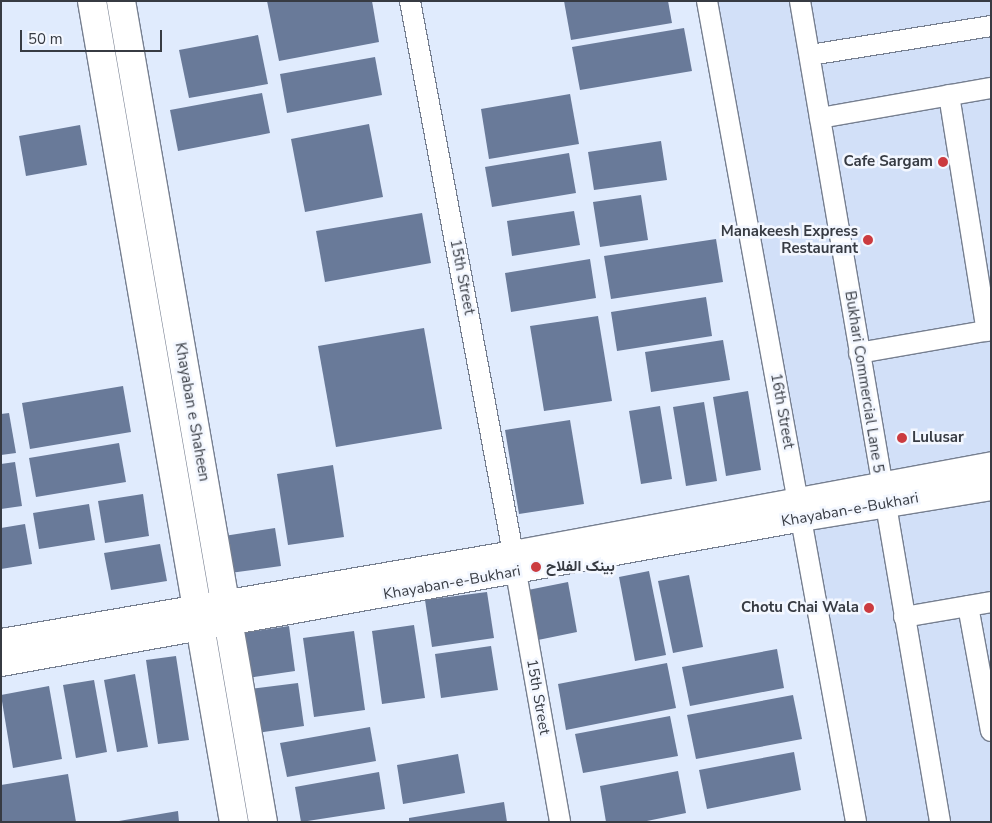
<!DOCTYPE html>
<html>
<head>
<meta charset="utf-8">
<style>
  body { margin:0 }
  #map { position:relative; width:992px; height:823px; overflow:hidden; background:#e0ebfd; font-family:"Nunito Sans",Vazirmatn,sans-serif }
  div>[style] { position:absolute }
  .built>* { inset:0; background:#d2e0f8 }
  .building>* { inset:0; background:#697a99 }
  .roads { filter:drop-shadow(1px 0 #767f90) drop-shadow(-1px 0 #767f90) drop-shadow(0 1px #767f90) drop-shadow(0 -1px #767f90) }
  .minor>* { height:20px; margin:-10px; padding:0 10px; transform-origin:10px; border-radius:10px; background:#fff }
  .tertiary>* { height:25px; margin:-12.5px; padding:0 12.5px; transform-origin:12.5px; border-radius:12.5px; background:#fff }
  .secondary>* { height:28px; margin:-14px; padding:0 14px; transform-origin:14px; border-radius:14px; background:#fff }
  .dots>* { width:14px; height:14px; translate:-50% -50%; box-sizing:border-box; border:2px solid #f3f7ff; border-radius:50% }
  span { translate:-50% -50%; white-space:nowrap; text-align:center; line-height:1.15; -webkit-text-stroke:5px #f3f7ff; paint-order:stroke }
  .poi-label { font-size:15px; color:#373b43; font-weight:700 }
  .right { translate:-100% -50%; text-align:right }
  .left { translate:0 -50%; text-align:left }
  .street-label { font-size:15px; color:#373b43 }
  .frame { position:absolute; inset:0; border:2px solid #373b43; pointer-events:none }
  .scale { position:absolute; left:20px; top:30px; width:142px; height:22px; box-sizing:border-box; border:2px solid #373b43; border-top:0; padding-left:6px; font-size:15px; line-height:18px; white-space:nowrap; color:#373b43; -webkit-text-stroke:4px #f3f7ff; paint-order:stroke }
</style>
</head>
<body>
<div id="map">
  <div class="built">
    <div style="clip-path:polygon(717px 1px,991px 1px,991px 822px,865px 822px)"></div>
  </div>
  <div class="building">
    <div style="clip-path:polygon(267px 1px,372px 1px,379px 42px,279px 61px)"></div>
    <div style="clip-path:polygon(564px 1px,668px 1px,672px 23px,571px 40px)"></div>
    <div style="clip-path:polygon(684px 28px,692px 71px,580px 90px,572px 47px)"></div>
    <div style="clip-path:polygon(258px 35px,268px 84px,189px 98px,179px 50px)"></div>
    <div style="clip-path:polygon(375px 57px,382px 95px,287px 113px,280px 74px)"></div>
    <div style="clip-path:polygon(262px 93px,270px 133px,178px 151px,170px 110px)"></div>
    <div style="clip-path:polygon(570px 94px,579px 144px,489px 159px,481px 109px)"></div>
    <div style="clip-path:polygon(369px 124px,383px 197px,305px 212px,291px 139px)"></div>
    <div style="clip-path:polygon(80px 125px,87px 165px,26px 176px,19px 136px)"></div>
    <div style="clip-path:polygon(661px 141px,667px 180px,594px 190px,588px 152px)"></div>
    <div style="clip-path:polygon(569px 153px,576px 193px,492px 207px,485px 167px)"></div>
    <div style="clip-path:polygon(641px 195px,648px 240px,600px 247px,593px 202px)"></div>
    <div style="clip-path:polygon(574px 211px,580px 245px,512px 256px,507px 221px)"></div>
    <div style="clip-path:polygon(422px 213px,431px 263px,325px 282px,316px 231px)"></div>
    <div style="clip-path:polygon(716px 239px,723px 282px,611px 299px,604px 256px)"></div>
    <div style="clip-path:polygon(590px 259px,596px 298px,511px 312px,505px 273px)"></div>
    <div style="clip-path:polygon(706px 297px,712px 336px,617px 351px,611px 312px)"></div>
    <div style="clip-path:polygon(598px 316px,612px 401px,544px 411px,530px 326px)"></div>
    <div style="clip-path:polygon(424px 328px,442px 429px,336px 447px,318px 346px)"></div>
    <div style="clip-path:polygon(723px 340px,730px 380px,651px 392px,645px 352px)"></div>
    <div style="clip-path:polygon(123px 386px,131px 432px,30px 449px,22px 403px)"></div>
    <div style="clip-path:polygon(748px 391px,761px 470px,726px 476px,713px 397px)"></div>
    <div style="clip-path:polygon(704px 402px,717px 481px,686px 486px,673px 407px)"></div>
    <div style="clip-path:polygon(660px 406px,672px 479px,641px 484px,629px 411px)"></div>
    <div style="clip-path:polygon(9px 413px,16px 453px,1px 455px,1px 414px)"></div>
    <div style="clip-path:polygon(570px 420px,584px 504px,519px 514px,505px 430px)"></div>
    <div style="clip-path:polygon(119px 443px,126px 482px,36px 497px,29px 458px)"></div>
    <div style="clip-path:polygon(15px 462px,22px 506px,1px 509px,1px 464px)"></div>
    <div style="clip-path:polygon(333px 465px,344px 537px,288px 545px,277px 474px)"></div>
    <div style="clip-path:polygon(143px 494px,149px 536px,105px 543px,98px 501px)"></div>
    <div style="clip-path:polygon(89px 504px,95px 540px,39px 549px,33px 513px)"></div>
    <div style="clip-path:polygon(25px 524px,32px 564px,1px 569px,1px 528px)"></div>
    <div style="clip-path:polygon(275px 528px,281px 566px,230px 573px,224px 536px)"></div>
    <div style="clip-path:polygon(160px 544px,167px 581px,111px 590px,104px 553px)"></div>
    <div style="clip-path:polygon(649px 571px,666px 655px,635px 661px,619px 577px)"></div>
    <div style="clip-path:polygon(689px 575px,703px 647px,673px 653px,658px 581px)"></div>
    <div style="clip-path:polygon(568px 582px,577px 632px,538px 640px,528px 590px)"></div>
    <div style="clip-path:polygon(487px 592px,494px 638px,432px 647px,425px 600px)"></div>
    <div style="clip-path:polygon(414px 625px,425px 698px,382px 704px,372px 631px)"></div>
    <div style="clip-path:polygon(289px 626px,295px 671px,248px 678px,242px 633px)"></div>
    <div style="clip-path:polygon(354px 631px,365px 710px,314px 717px,303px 638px)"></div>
    <div style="clip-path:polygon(491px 646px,498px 690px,441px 698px,435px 654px)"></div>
    <div style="clip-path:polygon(777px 649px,784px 688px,690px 706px,682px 667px)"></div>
    <div style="clip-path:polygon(176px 656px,189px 740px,158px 744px,146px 660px)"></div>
    <div style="clip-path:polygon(667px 663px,676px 708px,566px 730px,558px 684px)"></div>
    <div style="clip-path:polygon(135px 674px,148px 747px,117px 752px,104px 680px)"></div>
    <div style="clip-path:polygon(94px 680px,107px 752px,76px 758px,63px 685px)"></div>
    <div style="clip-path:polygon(298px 683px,304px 726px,257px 733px,250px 689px)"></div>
    <div style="clip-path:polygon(49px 686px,62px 759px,13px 768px,1px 695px)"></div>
    <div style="clip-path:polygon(793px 695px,802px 739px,696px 759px,687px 715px)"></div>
    <div style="clip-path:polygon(670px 716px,678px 756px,583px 773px,575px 734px)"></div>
    <div style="clip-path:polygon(370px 727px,376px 761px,287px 777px,280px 743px)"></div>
    <div style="clip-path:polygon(794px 752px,801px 790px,707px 809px,699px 770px)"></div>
    <div style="clip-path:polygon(458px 754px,465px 793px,403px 804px,397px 765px)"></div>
    <div style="clip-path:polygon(678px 771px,686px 813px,642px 822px,606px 822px,600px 786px)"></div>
    <div style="clip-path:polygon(379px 772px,385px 809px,301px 822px,295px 787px)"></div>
    <div style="clip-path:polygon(68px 774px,76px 822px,1px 822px,1px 785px)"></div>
    <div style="clip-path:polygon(504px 802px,507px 822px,409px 822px,409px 818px)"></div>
    <div style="clip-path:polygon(178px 811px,179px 822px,119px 822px,119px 821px)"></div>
  </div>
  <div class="roads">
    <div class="minor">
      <div style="left:410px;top:1px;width:562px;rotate:79.43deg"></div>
      <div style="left:707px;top:1px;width:834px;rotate:79.71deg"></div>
      <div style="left:800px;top:1px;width:833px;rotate:80.32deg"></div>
      <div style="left:810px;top:55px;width:183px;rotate:-9.1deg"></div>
      <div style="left:949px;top:95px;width:239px;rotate:80.9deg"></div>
      <div style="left:820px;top:118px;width:174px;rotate:-10deg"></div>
      <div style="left:859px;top:353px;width:134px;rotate:-9.9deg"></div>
      <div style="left:516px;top:572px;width:254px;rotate:80deg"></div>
      <div style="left:968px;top:606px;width:127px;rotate:79.6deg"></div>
      <div style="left:904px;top:617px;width:88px;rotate:-9.8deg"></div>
    </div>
    <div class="tertiary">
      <div style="left:1px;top:641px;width:520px;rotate:-9.75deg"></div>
      <div style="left:513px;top:553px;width:486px;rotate:-10.5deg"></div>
      <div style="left:1px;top:663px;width:814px;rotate:-10.26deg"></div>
      <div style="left:802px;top:518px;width:192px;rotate:-9.3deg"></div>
    </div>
    <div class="secondary">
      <div style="left:92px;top:1px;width:833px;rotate:80.19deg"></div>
      <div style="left:121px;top:1px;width:833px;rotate:80.19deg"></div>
    </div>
  </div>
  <div class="dots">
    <div style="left:943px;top:162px;background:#cb3b40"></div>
    <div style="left:868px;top:240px;background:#cb3b40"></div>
    <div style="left:902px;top:438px;background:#cb3b40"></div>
    <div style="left:536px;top:567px;background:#cb3b40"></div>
    <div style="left:869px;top:608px;background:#cb3b40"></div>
  </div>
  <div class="poi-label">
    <span class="right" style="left:933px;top:162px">Cafe Sargam</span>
    <span class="right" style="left:858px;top:240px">Manakeesh Express<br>Restaurant</span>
    <span class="left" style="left:912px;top:438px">Lulusar</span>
    <span class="left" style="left:546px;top:567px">بینک الفلاح</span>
    <span class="right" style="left:859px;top:608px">Chotu Chai Wala</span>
  </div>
  <div class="street-label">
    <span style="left:462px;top:277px;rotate:79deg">15th Street</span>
    <span style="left:864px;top:382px;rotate:81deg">Bukhari Commercial Lane 5</span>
    <span style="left:782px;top:411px;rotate:80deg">16th Street</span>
    <span style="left:192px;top:412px;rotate:80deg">Khayaban e Shaheen</span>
    <span style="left:850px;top:510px;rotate:-10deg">Khayaban-e-Bukhari</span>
    <span style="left:452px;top:583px;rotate:-10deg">Khayaban-e-Bukhari</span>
    <span style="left:538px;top:697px;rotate:80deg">15th Street</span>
  </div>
  <div class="frame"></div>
  <div class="scale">50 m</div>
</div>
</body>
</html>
